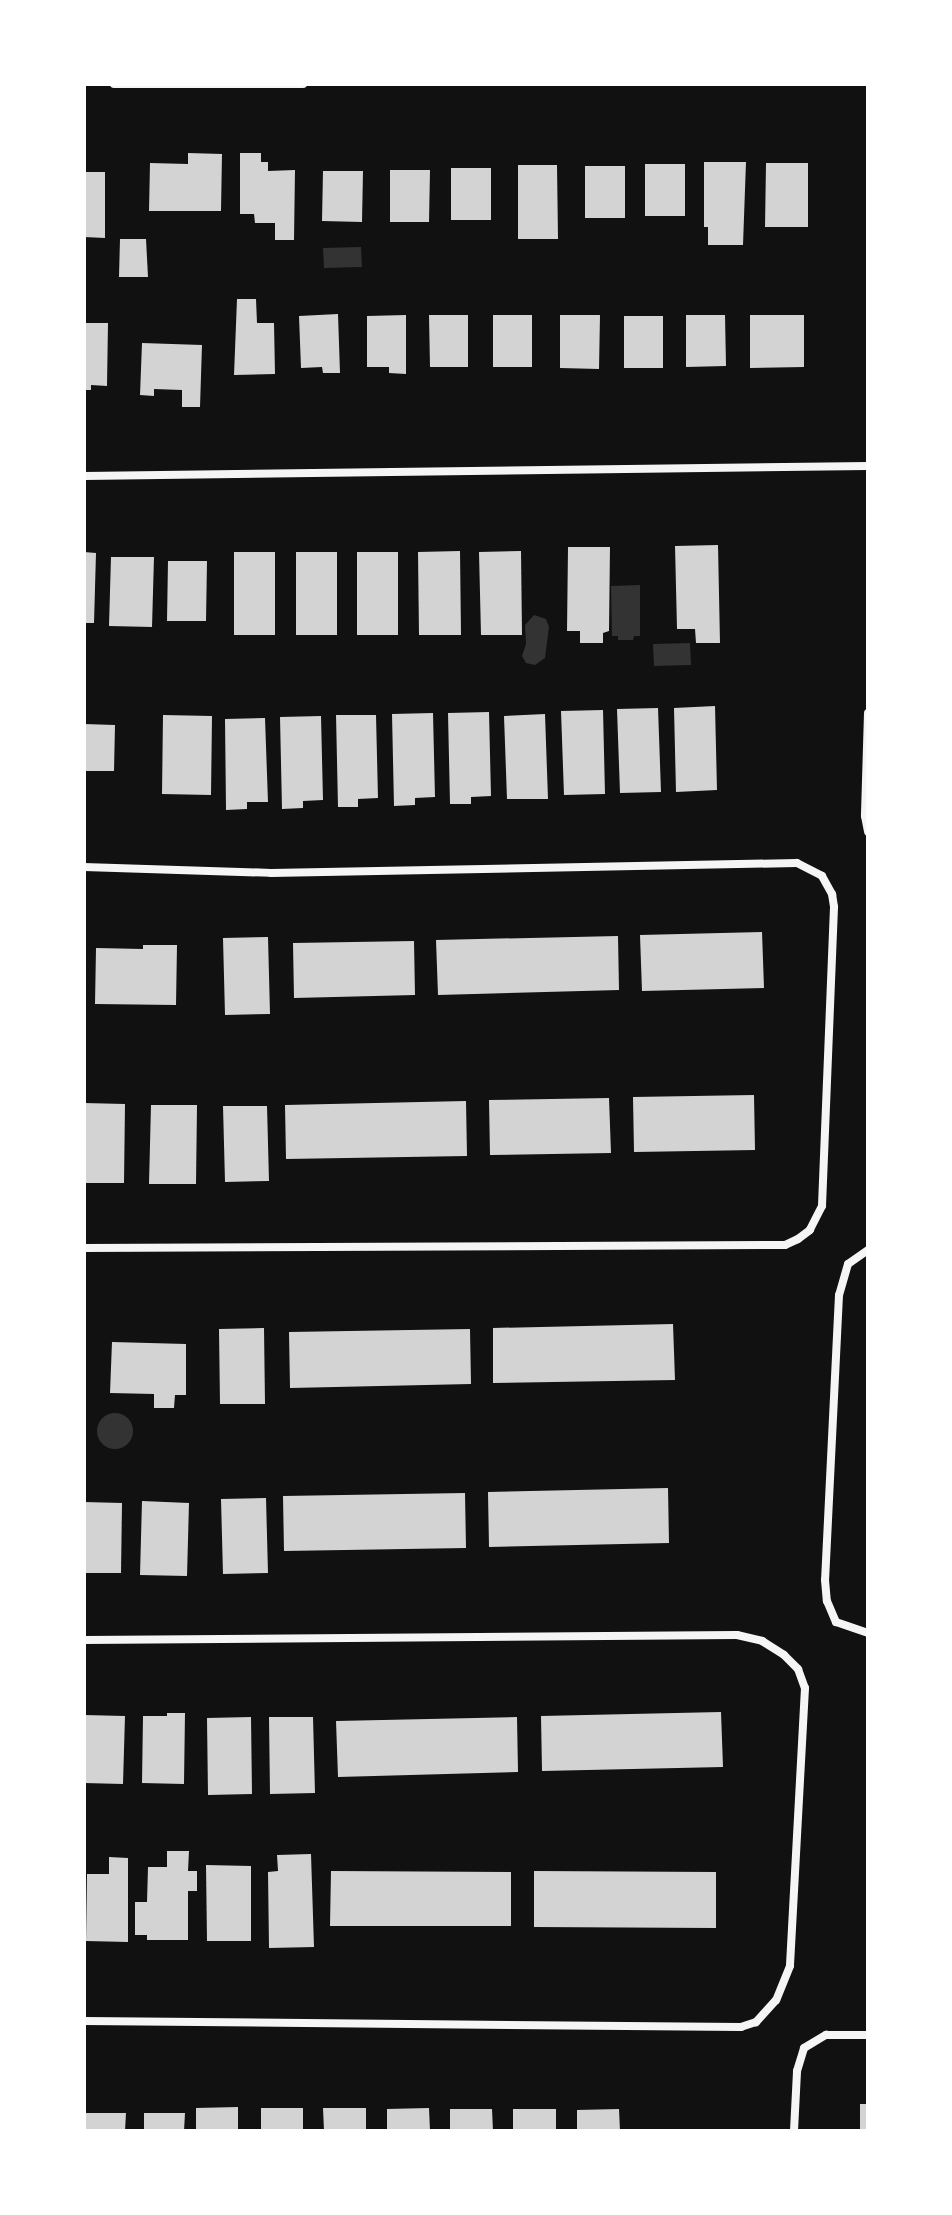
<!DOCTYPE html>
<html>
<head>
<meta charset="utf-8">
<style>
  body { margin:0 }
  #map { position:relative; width:952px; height:2215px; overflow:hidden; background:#111; font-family:"Archivo Narrow",sans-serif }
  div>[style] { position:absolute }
  .water>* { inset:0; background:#333 }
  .round { border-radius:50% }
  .building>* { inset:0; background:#d3d3d3 }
  .minor>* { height:8px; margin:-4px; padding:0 4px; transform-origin:4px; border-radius:4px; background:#f5f5f5 }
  span { translate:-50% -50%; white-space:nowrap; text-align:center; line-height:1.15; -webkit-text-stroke:8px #fff; paint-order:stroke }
  .frame { position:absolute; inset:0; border:86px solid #fff; pointer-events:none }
</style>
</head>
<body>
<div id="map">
  <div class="water">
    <div style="clip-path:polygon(361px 247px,362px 267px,324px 268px,323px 248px)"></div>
    <div style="clip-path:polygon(640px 585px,640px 636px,634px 636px,633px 640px,618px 640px,618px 636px,612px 636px,611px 586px)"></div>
    <div style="clip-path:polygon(534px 615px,546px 619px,549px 627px,545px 658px,535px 665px,526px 663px,522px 656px,526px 644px,525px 625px)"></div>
    <div style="clip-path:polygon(690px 643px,691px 665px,654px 666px,653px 644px)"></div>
    <div class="round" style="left:97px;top:1413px;width:36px;height:36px"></div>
  </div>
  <div class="building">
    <div style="clip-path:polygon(188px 153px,222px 154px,221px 211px,149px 211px,150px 163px,188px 164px)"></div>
    <div style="clip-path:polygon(240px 153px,261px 153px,261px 162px,268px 162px,268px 171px,295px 170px,294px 240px,275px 240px,275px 223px,255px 223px,254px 214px,240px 214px)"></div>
    <div style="clip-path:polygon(704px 162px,746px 162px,743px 245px,708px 245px,708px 227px,704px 227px)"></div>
    <div style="clip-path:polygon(766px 163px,808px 163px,808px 227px,765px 227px)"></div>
    <div style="clip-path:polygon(645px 164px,685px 164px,685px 216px,645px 216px)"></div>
    <div style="clip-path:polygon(518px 165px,557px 165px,558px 239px,518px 239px)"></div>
    <div style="clip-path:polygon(585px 166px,625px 166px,625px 218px,585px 218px)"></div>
    <div style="clip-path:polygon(451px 168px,491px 168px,491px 220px,451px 220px)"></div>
    <div style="clip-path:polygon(390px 170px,430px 170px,429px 222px,390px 222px)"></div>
    <div style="clip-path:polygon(323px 171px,363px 171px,362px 222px,322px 221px)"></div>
    <div style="clip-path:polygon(84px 172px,105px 172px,105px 238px,84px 237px)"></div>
    <div style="clip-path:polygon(120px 239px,146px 239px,148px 277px,119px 277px)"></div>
    <div style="clip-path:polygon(237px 299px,256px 299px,257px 323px,274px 323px,275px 374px,234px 375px)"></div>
    <div style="clip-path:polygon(338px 314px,340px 373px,323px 373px,322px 367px,301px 368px,299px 316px)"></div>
    <div style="clip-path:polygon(406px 315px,406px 374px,389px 373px,389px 367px,367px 367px,367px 316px)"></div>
    <div style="clip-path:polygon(429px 315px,468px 315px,468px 367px,430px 367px)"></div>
    <div style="clip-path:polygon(493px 315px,532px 315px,532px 367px,493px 367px)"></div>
    <div style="clip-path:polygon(560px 315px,600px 315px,599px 369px,560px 368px)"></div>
    <div style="clip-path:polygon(686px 315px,725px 315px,726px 366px,686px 367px)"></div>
    <div style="clip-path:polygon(750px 315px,804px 315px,804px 367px,750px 368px)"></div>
    <div style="clip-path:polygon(624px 316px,663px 316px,663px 368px,624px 368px)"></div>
    <div style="clip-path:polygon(84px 323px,108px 323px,107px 386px,91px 385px,91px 390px,84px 390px)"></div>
    <div style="clip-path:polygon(142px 343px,202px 345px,200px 407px,182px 407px,182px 390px,154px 389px,154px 396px,140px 395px)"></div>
    <div style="clip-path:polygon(718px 545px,720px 643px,696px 643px,695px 629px,677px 629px,675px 546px)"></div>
    <div style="clip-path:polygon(568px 547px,610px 547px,609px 631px,603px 633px,603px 643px,580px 643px,580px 631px,567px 631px)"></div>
    <div style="clip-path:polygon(460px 551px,461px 635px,419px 635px,418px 552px)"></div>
    <div style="clip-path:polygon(521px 551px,522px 635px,481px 635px,479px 552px)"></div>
    <div style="clip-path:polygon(84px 552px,96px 553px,94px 623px,84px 623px)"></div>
    <div style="clip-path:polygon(234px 552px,275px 552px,275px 635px,234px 635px)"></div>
    <div style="clip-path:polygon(296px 552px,337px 552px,337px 635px,296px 635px)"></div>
    <div style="clip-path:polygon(357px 552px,398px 552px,398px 635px,357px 635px)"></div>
    <div style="clip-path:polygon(111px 557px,154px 557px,152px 627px,109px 626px)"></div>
    <div style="clip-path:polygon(168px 561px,207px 561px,206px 621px,167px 621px)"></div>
    <div style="clip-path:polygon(715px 706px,717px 790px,676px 792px,674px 708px)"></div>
    <div style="clip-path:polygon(658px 708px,661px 792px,620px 793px,617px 709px)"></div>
    <div style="clip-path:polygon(603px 710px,605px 794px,564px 795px,561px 711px)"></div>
    <div style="clip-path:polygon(489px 712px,491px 796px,471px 797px,471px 804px,450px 804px,448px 713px)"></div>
    <div style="clip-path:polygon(433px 713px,435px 797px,415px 798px,415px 805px,394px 806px,392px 714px)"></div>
    <div style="clip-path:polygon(545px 714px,548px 799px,507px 799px,504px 716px)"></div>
    <div style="clip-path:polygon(163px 715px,212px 716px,211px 795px,162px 794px)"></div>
    <div style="clip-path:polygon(336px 715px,376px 715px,378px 798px,358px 799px,358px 807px,338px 807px)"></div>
    <div style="clip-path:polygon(321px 716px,323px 800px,303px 801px,303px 808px,282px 809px,280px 717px)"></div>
    <div style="clip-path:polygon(265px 718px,268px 802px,247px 802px,247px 809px,226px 810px,225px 719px)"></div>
    <div style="clip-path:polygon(84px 724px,115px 725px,114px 771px,84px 771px)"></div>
    <div style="clip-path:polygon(762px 932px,764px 988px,642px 991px,640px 935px)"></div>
    <div style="clip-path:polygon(618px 936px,619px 990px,438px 995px,436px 940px)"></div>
    <div style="clip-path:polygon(268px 937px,270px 1014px,225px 1015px,223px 938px)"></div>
    <div style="clip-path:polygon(414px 941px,415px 995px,294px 998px,293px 943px)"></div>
    <div style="clip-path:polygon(143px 945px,177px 945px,176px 1005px,95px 1004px,96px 948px,143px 949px)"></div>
    <div style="clip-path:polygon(754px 1095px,755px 1150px,634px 1152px,633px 1097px)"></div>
    <div style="clip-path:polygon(609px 1098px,611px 1153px,490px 1155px,489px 1100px)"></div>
    <div style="clip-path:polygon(466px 1101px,467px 1156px,286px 1159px,285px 1105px)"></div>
    <div style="clip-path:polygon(84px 1103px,125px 1104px,124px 1183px,84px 1183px)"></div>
    <div style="clip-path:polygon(151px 1105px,197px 1105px,196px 1184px,149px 1184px)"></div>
    <div style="clip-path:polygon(223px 1106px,267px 1106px,269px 1181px,225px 1182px)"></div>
    <div style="clip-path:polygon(673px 1324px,675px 1380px,493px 1383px,493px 1328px)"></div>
    <div style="clip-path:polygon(264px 1328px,265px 1404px,220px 1404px,219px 1329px)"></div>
    <div style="clip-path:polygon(470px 1329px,471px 1384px,290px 1388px,289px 1332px)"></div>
    <div style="clip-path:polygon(112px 1342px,186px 1344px,186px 1395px,175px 1395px,174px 1408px,154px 1408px,154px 1394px,110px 1393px)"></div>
    <div style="clip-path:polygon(668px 1488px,669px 1543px,489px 1547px,488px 1492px)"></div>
    <div style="clip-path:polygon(465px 1493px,466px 1548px,284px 1551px,283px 1496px)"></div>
    <div style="clip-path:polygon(266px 1498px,268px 1573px,223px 1574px,221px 1499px)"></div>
    <div style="clip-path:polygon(142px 1501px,189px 1503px,187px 1576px,140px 1575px)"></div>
    <div style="clip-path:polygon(84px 1502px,122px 1503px,121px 1573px,84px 1573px)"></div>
    <div style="clip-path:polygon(721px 1712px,723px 1767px,542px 1771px,541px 1716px)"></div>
    <div style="clip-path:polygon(167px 1713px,185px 1713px,184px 1784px,142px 1783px,143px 1716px,167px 1716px)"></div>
    <div style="clip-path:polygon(84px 1715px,125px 1716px,123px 1784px,84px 1783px)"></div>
    <div style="clip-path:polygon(251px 1717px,252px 1794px,208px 1795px,207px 1718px)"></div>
    <div style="clip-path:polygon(269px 1717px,313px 1717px,315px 1793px,270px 1794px)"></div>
    <div style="clip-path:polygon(517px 1717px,518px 1772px,338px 1777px,336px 1721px)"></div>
    <div style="clip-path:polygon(167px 1851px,189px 1851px,188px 1871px,197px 1871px,197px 1891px,188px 1891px,188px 1940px,147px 1940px,147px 1935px,135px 1935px,135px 1902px,147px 1902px,148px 1867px,167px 1867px)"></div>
    <div style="clip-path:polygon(311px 1854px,314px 1947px,269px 1948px,268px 1872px,278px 1871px,277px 1855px)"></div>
    <div style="clip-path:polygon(109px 1857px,128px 1858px,128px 1942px,86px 1941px,87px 1874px,109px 1874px)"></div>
    <div style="clip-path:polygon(206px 1865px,251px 1866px,251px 1941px,207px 1941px)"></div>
    <div style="clip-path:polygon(331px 1871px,511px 1872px,511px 1926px,330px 1926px)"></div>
    <div style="clip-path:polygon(534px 1871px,716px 1872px,716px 1928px,534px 1927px)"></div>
    <div style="clip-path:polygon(860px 2104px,868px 2104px,868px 2131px,860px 2131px)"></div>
    <div style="clip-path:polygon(238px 2107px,238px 2131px,196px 2131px,196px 2108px)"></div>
    <div style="clip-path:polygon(261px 2108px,303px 2108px,303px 2131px,261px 2131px)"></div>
    <div style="clip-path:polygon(323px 2108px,366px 2108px,366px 2131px,324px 2131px)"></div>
    <div style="clip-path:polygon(429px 2108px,430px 2131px,387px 2131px,387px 2109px)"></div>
    <div style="clip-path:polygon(450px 2109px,492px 2109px,493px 2131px,450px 2131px)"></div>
    <div style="clip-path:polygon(513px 2109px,556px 2109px,556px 2131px,513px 2131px)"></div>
    <div style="clip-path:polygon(619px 2109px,620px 2131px,577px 2131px,577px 2110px)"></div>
    <div style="clip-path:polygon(84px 2113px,126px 2113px,125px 2131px,84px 2131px)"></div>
    <div style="clip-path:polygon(144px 2113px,185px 2113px,184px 2131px,144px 2131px)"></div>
  </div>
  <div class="minor">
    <div style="left:114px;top:84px;width:189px"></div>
    <div style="left:84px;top:476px;width:784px;rotate:-0.73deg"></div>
    <div style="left:868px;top:713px;width:103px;rotate:91.7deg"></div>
    <div style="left:865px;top:816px;width:16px;rotate:79deg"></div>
    <div style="left:84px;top:867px;width:187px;rotate:1.8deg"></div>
    <div style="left:271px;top:873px;width:526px;rotate:-1.09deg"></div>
    <div style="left:797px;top:863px;width:28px;rotate:27deg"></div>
    <div style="left:822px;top:876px;width:21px;rotate:61deg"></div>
    <div style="left:832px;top:894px;width:13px;rotate:81deg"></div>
    <div style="left:834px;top:907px;width:299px;rotate:92.3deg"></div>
    <div style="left:822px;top:1206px;width:27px;rotate:117deg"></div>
    <div style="left:810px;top:1230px;width:15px;rotate:143deg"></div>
    <div style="left:798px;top:1239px;width:14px;rotate:155deg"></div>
    <div style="left:785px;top:1245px;width:701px;rotate:179.75deg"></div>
    <div style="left:868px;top:1250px;width:24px;rotate:145deg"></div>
    <div style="left:848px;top:1264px;width:32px;rotate:106deg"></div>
    <div style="left:839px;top:1295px;width:285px;rotate:92.8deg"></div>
    <div style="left:825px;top:1580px;width:21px;rotate:85deg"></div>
    <div style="left:827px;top:1601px;width:23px;rotate:67deg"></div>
    <div style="left:836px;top:1622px;width:34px;rotate:19deg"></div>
    <div style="left:84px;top:1640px;width:653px;rotate:-0.44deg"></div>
    <div style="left:737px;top:1635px;width:26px;rotate:13deg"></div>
    <div style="left:762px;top:1641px;width:26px;rotate:32deg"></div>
    <div style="left:784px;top:1655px;width:20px;rotate:45deg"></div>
    <div style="left:798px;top:1669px;width:20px;rotate:70deg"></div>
    <div style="left:805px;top:1688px;width:278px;rotate:93.1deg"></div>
    <div style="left:790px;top:1966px;width:37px;rotate:112deg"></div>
    <div style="left:776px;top:2000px;width:30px;rotate:132deg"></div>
    <div style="left:756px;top:2022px;width:16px;rotate:162deg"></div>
    <div style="left:741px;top:2027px;width:657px;rotate:-179.48deg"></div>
    <div style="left:794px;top:2131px;width:60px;rotate:-87.1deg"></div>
    <div style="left:797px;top:2071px;width:24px;rotate:-73deg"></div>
    <div style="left:804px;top:2048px;width:26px;rotate:-31deg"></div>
    <div style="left:826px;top:2035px;width:42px"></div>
  </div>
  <div class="frame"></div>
</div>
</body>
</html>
